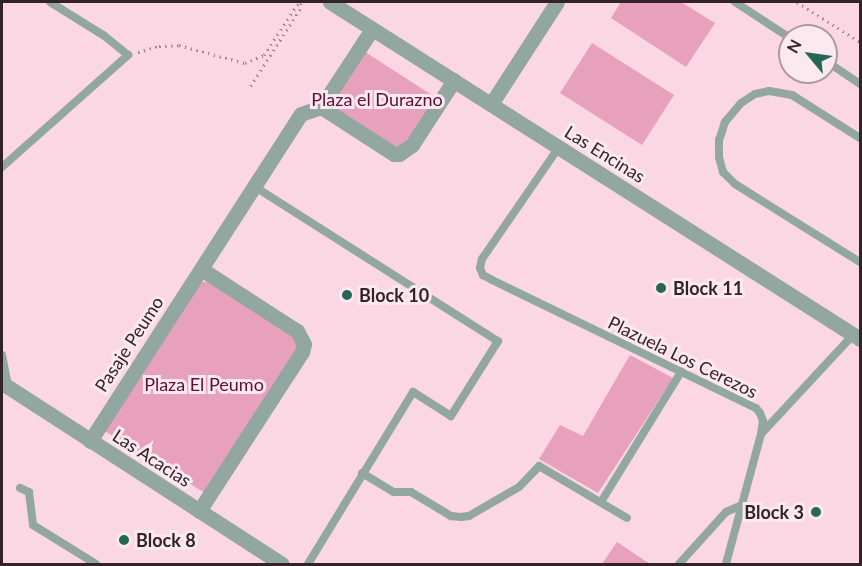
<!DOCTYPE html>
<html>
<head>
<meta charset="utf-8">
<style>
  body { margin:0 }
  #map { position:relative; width:862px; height:566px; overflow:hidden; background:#fbd6e3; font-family:Lato,sans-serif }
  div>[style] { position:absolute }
  .green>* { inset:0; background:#e8a1bd }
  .path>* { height:3px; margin-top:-1.5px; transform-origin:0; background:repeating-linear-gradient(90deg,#a38891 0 1.5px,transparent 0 6px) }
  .service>* { height:8px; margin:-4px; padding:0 4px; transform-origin:4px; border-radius:4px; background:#92a7a0 }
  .minor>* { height:15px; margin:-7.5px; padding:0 7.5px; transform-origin:7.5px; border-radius:7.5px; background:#92a7a0 }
  .dots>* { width:16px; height:16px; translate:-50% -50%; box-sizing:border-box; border:3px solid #fce9ef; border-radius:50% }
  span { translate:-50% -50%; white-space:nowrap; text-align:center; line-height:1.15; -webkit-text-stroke:6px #fce9ef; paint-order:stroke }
  .park-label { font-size:18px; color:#600c3a }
  .street-label { font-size:18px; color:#332329 }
  .poi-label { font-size:18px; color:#332329; font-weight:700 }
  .left { translate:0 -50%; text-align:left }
  .right { translate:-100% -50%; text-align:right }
  .frame { position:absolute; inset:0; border:3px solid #332329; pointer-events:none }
  .north { position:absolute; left:778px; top:24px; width:60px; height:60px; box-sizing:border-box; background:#fce9ef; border:2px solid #ac9aa0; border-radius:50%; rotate:299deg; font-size:16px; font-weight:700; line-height:24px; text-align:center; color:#332329 }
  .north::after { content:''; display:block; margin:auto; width:21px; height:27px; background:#256757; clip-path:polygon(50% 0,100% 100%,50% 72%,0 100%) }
</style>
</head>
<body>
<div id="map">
  <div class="green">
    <div style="clip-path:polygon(621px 2px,681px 2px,715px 23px,686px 67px,611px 18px)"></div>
    <div style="clip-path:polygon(592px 43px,674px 95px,642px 145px,560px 93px)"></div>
    <div style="clip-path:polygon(362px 50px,435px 97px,407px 142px,395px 150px,328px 106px)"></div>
    <div style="clip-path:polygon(210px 281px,293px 334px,298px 348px,205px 493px,103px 430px,199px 283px)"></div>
    <div style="clip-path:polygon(630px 355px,673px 378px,598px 493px,539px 459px,560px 425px,583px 436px)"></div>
    <div style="clip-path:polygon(617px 542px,650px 564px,602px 564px)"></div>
  </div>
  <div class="path">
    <div style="left:797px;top:2px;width:75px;rotate:32.4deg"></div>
    <div style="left:138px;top:52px;width:22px;rotate:-16deg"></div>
    <div style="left:159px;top:46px;width:20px;rotate:-3deg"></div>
    <div style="left:179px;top:45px;width:68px;rotate:15.3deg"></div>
    <div style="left:245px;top:63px;width:21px;rotate:-23deg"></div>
    <div style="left:264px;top:55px;width:60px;rotate:-56.6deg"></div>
    <div style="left:297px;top:5px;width:4px;rotate:-27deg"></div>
    <div style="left:301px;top:3px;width:6px;rotate:99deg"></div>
    <div style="left:300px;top:9px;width:96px;rotate:122.7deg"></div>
  </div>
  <div class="service">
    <div style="left:735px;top:2px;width:66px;rotate:33.2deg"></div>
    <div style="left:826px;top:61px;width:41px;rotate:34.1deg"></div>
    <div style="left:860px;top:138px;width:80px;rotate:-147.7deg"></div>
    <div style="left:792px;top:95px;width:23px;rotate:-170deg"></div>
    <div style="left:769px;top:91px;width:14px;rotate:168deg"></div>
    <div style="left:755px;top:94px;width:17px;rotate:147deg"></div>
    <div style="left:741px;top:103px;width:25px;rotate:130deg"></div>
    <div style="left:725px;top:122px;width:19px;rotate:108deg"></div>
    <div style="left:719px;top:140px;width:17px;rotate:90deg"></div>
    <div style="left:719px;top:157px;width:16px;rotate:75deg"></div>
    <div style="left:723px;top:172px;width:17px;rotate:45deg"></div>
    <div style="left:735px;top:184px;width:147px;rotate:32deg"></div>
    <div style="left:559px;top:147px;width:136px;rotate:124.5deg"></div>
    <div style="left:482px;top:259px;width:9px;rotate:103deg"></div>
    <div style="left:480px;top:268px;width:8px;rotate:67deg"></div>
    <div style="left:483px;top:275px;width:10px;rotate:29deg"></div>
    <div style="left:492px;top:280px;width:293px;rotate:25.9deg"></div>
    <div style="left:756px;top:408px;width:6px;rotate:51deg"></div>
    <div style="left:760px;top:413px;width:9px;rotate:69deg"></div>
    <div style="left:763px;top:421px;width:13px;rotate:99deg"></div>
    <div style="left:761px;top:434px;width:135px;rotate:105.1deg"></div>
    <div style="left:2px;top:167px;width:169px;rotate:-41.6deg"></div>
    <div style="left:128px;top:55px;width:32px;rotate:-141deg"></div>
    <div style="left:103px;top:35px;width:62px;rotate:-148.1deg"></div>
    <div style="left:255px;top:187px;width:288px;rotate:32.4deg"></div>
    <div style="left:498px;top:341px;width:89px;rotate:122.1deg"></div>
    <div style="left:451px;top:416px;width:45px;rotate:-147.7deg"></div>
    <div style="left:413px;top:392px;width:202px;rotate:121.4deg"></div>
    <div style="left:2px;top:355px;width:33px;rotate:79deg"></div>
    <div style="left:762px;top:433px;width:134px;rotate:-47.1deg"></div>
    <div style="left:362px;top:473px;width:37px;rotate:31deg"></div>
    <div style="left:394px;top:492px;width:17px"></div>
    <div style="left:411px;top:492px;width:47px;rotate:31deg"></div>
    <div style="left:451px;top:516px;width:10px;rotate:6deg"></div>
    <div style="left:461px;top:517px;width:8px;rotate:-7deg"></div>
    <div style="left:469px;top:516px;width:58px;rotate:-30.1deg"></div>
    <div style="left:519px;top:487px;width:29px;rotate:-46deg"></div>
    <div style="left:539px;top:466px;width:102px;rotate:30.6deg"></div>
    <div style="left:20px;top:488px;width:10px;rotate:24deg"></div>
    <div style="left:29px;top:492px;width:33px;rotate:83deg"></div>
    <div style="left:33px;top:525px;width:74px;rotate:31.8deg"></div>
    <div style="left:601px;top:502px;width:153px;rotate:-58.4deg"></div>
    <div style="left:679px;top:564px;width:70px;rotate:-47.9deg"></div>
    <div style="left:726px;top:512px;width:17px;rotate:-24deg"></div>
  </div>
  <div class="minor">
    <div style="left:330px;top:2px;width:628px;rotate:32.45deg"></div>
    <div style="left:491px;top:104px;width:121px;rotate:-57.1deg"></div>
    <div style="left:321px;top:107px;width:87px;rotate:32.8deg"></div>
    <div style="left:394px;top:154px;width:5px"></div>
    <div style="left:399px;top:154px;width:16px;rotate:-35deg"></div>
    <div style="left:412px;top:145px;width:77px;rotate:-57.1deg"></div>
    <div style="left:2px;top:383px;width:333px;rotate:32.9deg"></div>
    <div style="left:90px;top:441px;width:389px;rotate:-57.2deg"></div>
    <div style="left:301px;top:114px;width:21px;rotate:-19deg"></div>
    <div style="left:321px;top:107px;width:93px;rotate:-56.8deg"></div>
    <div style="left:199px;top:511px;width:189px;rotate:-57.1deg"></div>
    <div style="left:302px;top:352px;width:8px;rotate:-76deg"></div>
    <div style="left:304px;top:344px;width:15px;rotate:-118deg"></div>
    <div style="left:297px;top:331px;width:114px;rotate:-147.1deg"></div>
  </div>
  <div class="dots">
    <div style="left:661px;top:288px;background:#256757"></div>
    <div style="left:347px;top:295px;background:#256757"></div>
    <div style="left:816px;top:512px;background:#256757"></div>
    <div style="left:124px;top:540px;background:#256757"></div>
  </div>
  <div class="park-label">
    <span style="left:377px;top:99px">Plaza el Durazno</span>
    <span style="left:204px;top:384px">Plaza El Peumo</span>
  </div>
  <div class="street-label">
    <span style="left:605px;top:154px;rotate:32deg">Las Encinas</span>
    <span style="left:129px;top:344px;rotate:-57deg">Pasaje Peumo</span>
    <span style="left:683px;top:357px;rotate:26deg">Plazuela Los Cerezos</span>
    <span style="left:152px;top:458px;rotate:33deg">Las Acacias</span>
  </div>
  <div class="poi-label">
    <span class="left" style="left:673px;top:288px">Block 11</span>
    <span class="left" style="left:359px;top:295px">Block 10</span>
    <span class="right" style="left:804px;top:512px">Block 3</span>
    <span class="left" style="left:136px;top:540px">Block 8</span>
  </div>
  <div class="frame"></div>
  <div class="north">N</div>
</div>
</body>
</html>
